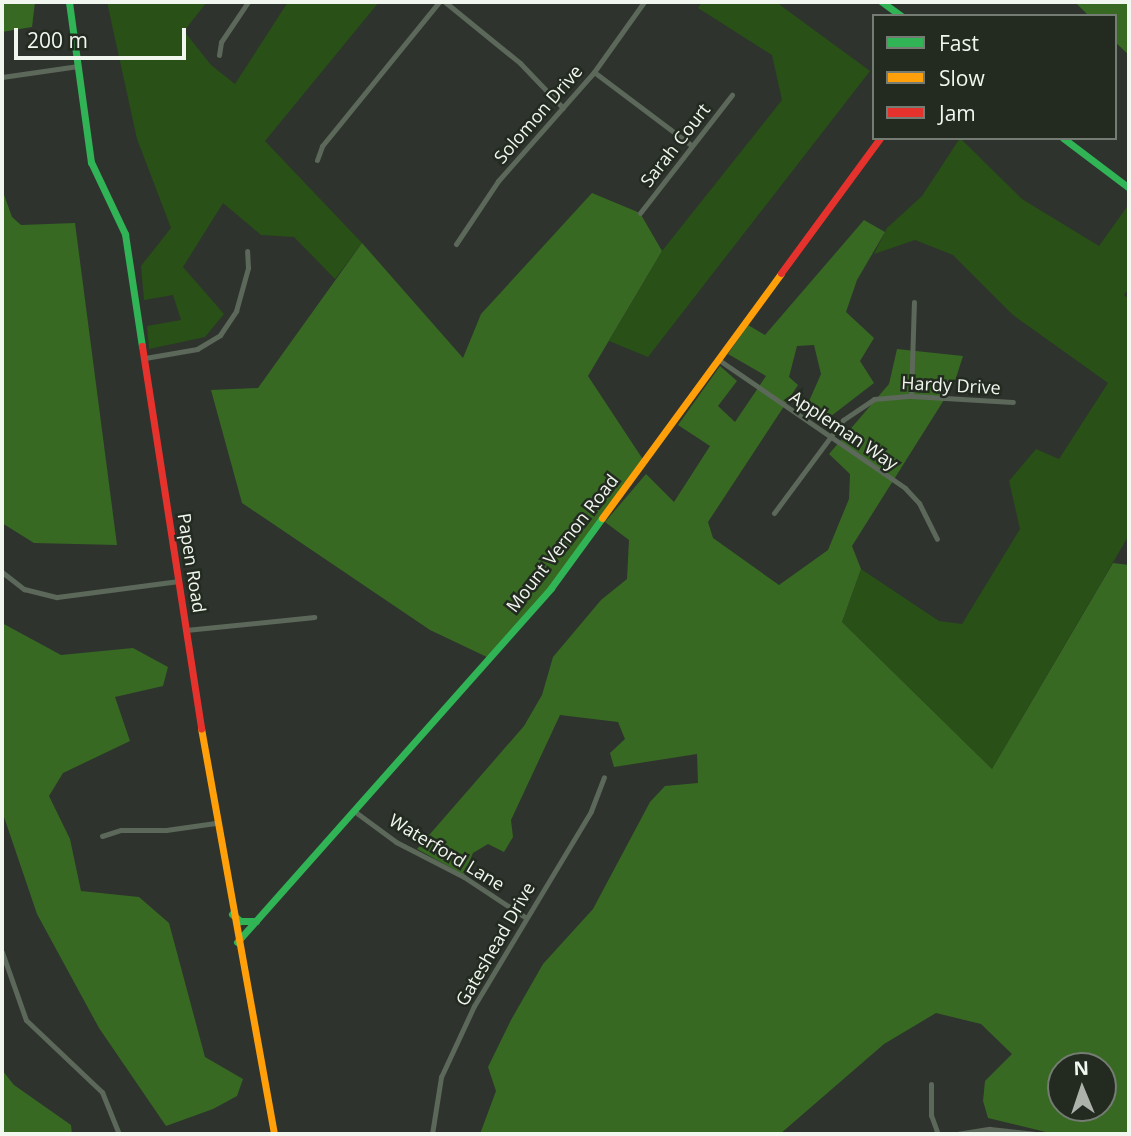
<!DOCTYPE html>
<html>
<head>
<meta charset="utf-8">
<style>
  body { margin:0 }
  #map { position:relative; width:1131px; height:1136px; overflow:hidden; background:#2e332d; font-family:"Open Sans",sans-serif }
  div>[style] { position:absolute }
  .green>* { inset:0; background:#285017 }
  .forest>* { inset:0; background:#376923 }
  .street>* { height:5px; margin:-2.5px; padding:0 2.5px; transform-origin:2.5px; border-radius:2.5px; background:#5c6859 }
  .fast>* { height:7px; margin:-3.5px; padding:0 3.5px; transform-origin:3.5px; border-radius:3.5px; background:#30b455 }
  .slow>* { height:7px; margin:-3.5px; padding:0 3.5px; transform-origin:3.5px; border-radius:3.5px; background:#ff9f0a }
  .jam>* { height:7px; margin:-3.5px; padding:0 3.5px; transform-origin:3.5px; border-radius:3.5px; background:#e5322d }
  span { translate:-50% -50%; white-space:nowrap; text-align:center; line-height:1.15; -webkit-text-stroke:5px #232b21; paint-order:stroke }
  .street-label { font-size:18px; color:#f1f6ef }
  .frame { position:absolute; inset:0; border:4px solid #f1f6ef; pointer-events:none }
  .legend { position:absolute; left:872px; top:14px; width:245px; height:126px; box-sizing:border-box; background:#232b21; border:2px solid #757c73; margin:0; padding:9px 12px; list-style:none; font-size:21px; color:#f1f6ef }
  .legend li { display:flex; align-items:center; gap:14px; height:35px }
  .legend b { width:35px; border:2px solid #757c73 }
  .north { position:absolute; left:1047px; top:1052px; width:70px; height:70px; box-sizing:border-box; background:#232b21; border:2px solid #757c73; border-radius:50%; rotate:358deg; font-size:19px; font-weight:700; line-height:28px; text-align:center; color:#f1f6ef }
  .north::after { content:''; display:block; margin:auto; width:24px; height:32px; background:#adb2ab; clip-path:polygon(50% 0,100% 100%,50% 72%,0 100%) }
  .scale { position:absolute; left:14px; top:28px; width:172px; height:32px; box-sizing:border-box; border:4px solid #f1f6ef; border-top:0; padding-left:9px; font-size:21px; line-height:24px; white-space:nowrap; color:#f1f6ef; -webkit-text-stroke:5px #232b21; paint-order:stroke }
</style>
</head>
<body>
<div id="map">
  <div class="green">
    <div style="clip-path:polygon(107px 2px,207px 2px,184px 31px,211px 65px,235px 84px,288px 2px,379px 2px,265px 141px,362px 243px,335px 279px,294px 237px,261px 235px,223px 203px,183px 267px,224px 314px,205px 337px,149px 349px,147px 326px,181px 320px,173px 295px,144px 300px,141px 266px,171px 228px,137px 139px)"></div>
    <div style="clip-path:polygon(702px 2px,776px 2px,870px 71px,648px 357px,609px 341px,662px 251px,782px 100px,772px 55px,698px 8px)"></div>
    <div style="clip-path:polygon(960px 138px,1022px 199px,1099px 246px,1129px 204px,1129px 288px,1124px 295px,1129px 299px,1129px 535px,992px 769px,842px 622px,861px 569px,939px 621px,962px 624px,1020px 529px,1009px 481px,1036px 449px,1059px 459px,1108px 383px,1013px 315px,953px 255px,915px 240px,874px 254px,887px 228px,922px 196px)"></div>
  </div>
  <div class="forest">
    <div style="clip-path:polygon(2px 2px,35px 2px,32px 27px,2px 32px)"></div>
    <div style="clip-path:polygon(1075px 2px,1129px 2px,1129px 55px,1115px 42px,1115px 16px,1089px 16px)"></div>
    <div style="clip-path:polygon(2px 189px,12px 217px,21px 225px,75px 223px,117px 545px,34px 543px,2px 523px)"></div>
    <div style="clip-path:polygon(592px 193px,640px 213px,662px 251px,588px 376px,644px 461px,551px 588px,489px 658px,430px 630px,242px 503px,211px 390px,258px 388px,362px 243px,463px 358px,481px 314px)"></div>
    <div style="clip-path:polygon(evenodd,864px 220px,885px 232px,857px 280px,846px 312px,874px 338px,860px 361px,874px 383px,826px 420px,806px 408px,821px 374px,814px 345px,797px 346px,789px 377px,798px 385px,708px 522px,713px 538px,779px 585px,828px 550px,849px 499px,850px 474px,829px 454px,889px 384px,897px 349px,963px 356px,954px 384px,852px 546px,861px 569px,842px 622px,992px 769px,1113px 563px,1129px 565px,1129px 1134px,1054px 1134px,988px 1118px,983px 1101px,985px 1081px,1012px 1054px,981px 1024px,936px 1013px,884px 1044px,780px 1134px,480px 1134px,496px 1091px,488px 1067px,511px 1020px,543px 964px,593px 909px,650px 802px,665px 786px,698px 783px,697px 754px,614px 767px,610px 753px,625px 739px,618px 722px,560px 715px,511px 820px,513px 837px,504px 852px,488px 844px,473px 853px,464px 875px,417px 849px,524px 726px,542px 695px,553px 657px,601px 600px,627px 579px,629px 540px,605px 522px,646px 474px,674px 502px,710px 446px,678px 425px,720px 366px,737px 381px,718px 406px,735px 422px,766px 376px,728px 354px,748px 325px,765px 335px,864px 220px,1061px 1066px,1103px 1066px,1103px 1108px,1061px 1108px,1061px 1066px)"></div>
    <div style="clip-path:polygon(2px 623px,61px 655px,133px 648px,168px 667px,163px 686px,115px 697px,130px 741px,63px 773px,49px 796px,70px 839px,81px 891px,139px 897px,169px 923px,205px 1057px,243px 1079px,237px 1096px,213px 1109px,166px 1126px,99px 1028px,37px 914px,2px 811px)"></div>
    <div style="clip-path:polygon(2px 1070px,14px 1085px,71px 1125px,72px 1134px,2px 1134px)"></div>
  </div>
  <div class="street">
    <div style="left:445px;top:2px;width:97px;rotate:39.1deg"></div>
    <div style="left:520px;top:63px;width:62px;rotate:46.3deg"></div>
    <div style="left:219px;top:55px;width:13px;rotate:-81deg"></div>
    <div style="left:221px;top:42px;width:48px;rotate:-56deg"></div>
    <div style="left:594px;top:72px;width:121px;rotate:37deg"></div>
    <div style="left:2px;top:77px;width:77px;rotate:-8.2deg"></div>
    <div style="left:317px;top:160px;width:15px;rotate:-70deg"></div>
    <div style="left:322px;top:146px;width:186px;rotate:-50.9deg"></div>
    <div style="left:640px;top:213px;width:150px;rotate:-52.1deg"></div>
    <div style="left:456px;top:244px;width:76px;rotate:-56.3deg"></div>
    <div style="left:498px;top:181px;width:145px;rotate:-48.6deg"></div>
    <div style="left:594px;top:72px;width:86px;rotate:-54.5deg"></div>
    <div style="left:145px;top:358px;width:53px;rotate:-9.8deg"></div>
    <div style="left:197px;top:349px;width:27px;rotate:-31deg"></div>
    <div style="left:220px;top:335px;width:29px;rotate:-56deg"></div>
    <div style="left:236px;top:311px;width:45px;rotate:-74.4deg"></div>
    <div style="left:248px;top:268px;width:17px;rotate:-93deg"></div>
    <div style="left:719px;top:360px;width:226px;rotate:34.5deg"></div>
    <div style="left:905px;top:488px;width:21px;rotate:47deg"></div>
    <div style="left:919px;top:503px;width:40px;rotate:63.4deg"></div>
    <div style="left:911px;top:396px;width:94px;rotate:-88.2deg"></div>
    <div style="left:774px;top:513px;width:116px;rotate:-53.4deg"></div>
    <div style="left:843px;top:420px;width:37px;rotate:-34deg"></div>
    <div style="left:874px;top:399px;width:37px;rotate:-5deg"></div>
    <div style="left:911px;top:396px;width:102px;rotate:3.4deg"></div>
    <div style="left:2px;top:572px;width:28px;rotate:38deg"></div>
    <div style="left:24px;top:589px;width:34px;rotate:14deg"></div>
    <div style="left:57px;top:597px;width:123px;rotate:-7.5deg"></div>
    <div style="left:186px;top:630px;width:129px;rotate:-5.8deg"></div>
    <div style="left:354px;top:811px;width:52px;rotate:36.4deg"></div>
    <div style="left:396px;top:842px;width:76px;rotate:27.2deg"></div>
    <div style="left:464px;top:877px;width:73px;rotate:33.3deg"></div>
    <div style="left:102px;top:836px;width:20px;rotate:-18deg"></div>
    <div style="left:121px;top:830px;width:45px"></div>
    <div style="left:166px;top:830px;width:50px;rotate:-8deg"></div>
    <div style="left:2px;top:952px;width:72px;rotate:70.6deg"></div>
    <div style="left:26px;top:1020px;width:105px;rotate:43.5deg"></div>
    <div style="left:102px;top:1092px;width:45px;rotate:68deg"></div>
    <div style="left:931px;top:1084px;width:31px;rotate:90deg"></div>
    <div style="left:931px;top:1115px;width:20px;rotate:70deg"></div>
    <div style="left:432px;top:1134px;width:58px;rotate:-81deg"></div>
    <div style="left:441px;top:1077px;width:78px;rotate:-65.1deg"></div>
    <div style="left:474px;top:1006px;width:227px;rotate:-59deg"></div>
    <div style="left:591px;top:811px;width:36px;rotate:-69deg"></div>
    <div style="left:957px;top:1134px;width:33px;rotate:-9deg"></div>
    <div style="left:990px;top:1129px;width:46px;rotate:6.2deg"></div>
  </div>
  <div class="fast">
    <div style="left:69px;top:2px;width:162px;rotate:82.2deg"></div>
    <div style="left:91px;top:162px;width:80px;rotate:64.7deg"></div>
    <div style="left:125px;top:234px;width:113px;rotate:81.4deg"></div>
    <div style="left:882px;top:2px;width:24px;rotate:36deg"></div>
    <div style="left:1063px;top:138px;width:83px;rotate:37.1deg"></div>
    <div style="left:232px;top:914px;width:11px;rotate:41deg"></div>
    <div style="left:240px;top:921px;width:16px"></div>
    <div style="left:237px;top:942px;width:473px;rotate:-48.4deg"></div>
    <div style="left:551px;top:588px;width:87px;rotate:-53.9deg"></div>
  </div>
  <div class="slow">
    <div style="left:602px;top:518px;width:303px;rotate:-53.8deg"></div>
    <div style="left:201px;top:728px;width:413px;rotate:79.8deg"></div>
  </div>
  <div class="jam">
    <div style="left:781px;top:273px;width:167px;rotate:-53.7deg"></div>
    <div style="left:142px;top:346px;width:387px;rotate:81.2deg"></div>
  </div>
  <div class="street-label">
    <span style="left:538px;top:114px;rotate:-49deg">Solomon Drive</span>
    <span style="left:675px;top:145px;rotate:-52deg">Sarah Court</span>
    <span style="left:951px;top:385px;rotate:3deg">Hardy Drive</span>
    <span style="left:844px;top:430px;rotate:34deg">Appleman Way</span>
    <span style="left:562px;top:543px;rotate:-52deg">Mount Vernon Road</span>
    <span style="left:192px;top:563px;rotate:81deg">Papen Road</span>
    <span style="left:447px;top:852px;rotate:31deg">Waterford Lane</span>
    <span style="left:495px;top:944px;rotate:-60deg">Gateshead Drive</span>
  </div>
  <div class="frame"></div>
  <ul class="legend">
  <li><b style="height:9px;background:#30b455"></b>Fast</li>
  <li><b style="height:9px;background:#ff9f0a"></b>Slow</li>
  <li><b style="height:9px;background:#e5322d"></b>Jam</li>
  </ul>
  <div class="north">N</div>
  <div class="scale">200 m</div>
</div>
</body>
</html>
